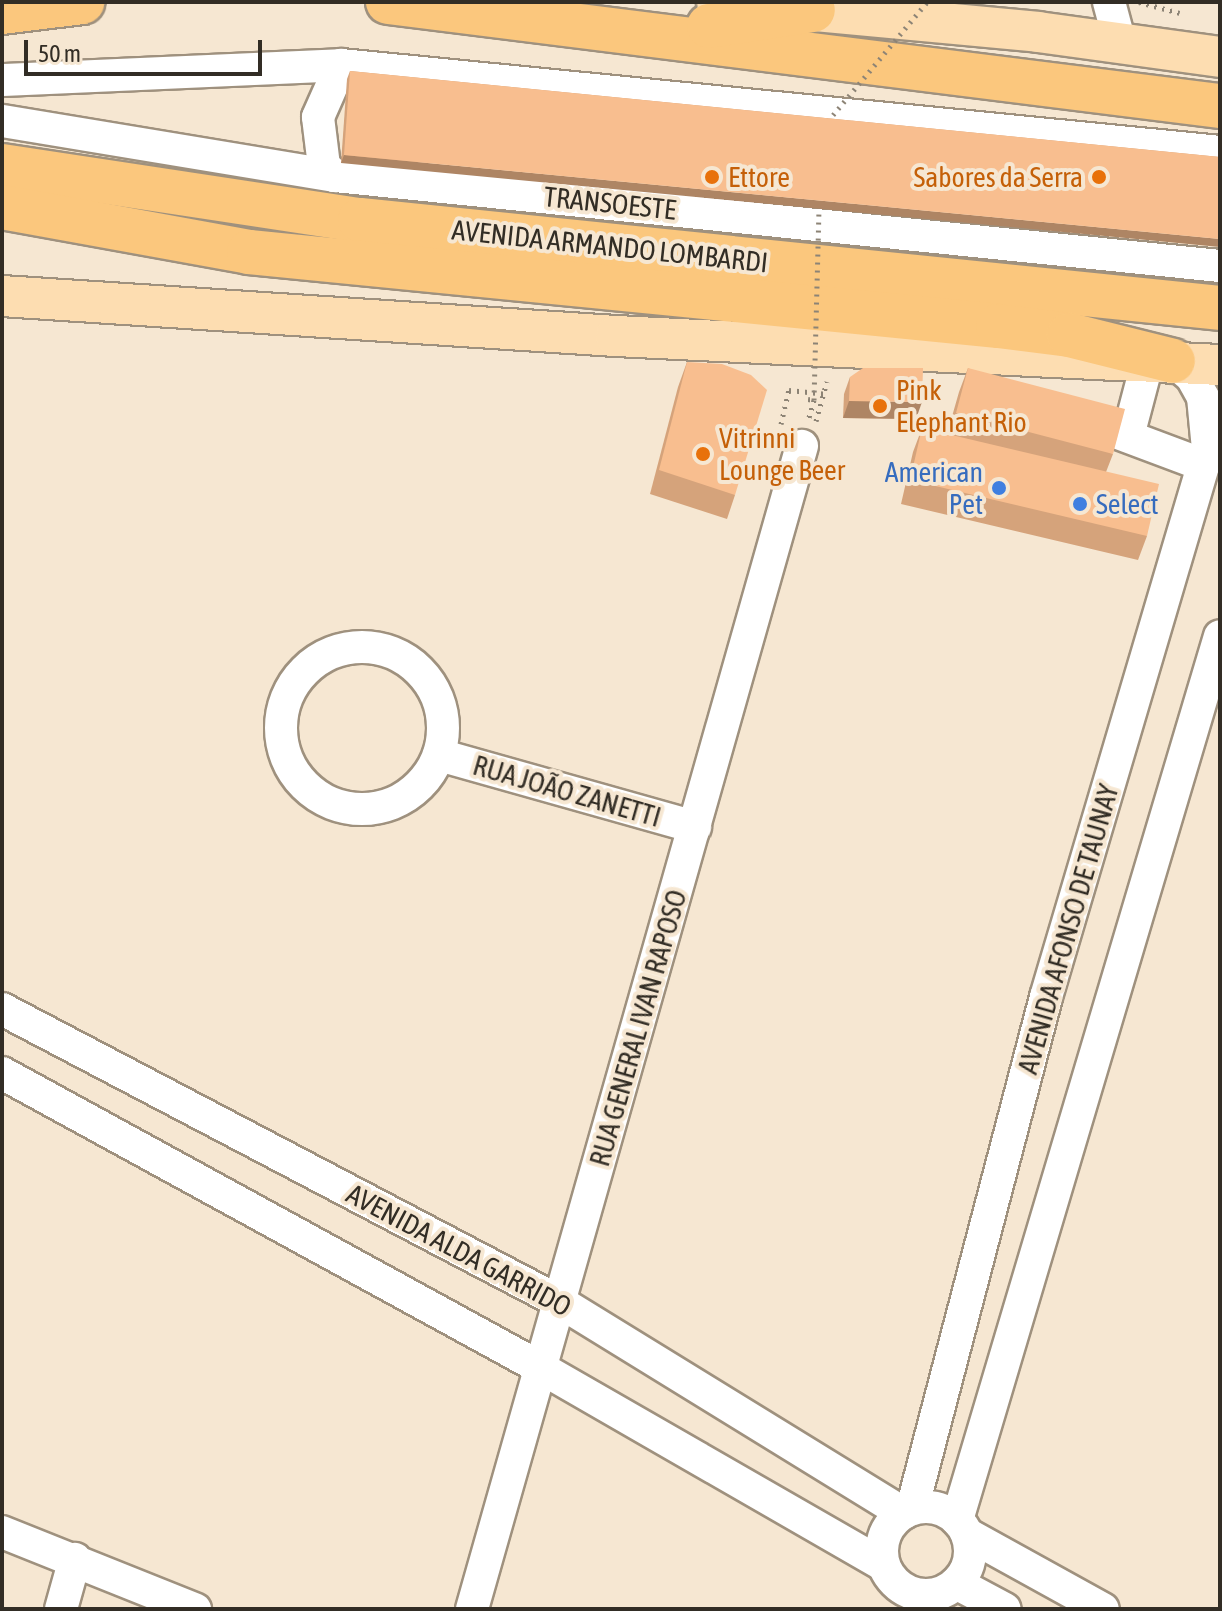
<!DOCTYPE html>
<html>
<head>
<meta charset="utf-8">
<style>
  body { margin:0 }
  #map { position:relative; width:1222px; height:1611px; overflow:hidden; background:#f6e7d2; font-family:"Asap Condensed",sans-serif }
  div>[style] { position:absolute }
  .path>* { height:5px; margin-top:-2.5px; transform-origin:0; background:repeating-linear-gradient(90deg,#8c8375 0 2px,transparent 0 8px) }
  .roads { filter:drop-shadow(2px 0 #9f917e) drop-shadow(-2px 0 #9f917e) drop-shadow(0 2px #9f917e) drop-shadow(0 -2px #9f917e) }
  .minor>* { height:32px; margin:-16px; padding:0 16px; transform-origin:16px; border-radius:16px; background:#fff }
  .minor>.ring { margin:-16px; padding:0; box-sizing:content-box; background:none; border:32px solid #fff; border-radius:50% }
  .major>* { height:40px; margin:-20px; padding:0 20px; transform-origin:20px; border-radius:20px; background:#fdddb1 }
  .highway>* { height:44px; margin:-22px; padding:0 22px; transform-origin:22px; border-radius:22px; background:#fbc77d }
  .path-bridge>* { height:5px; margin-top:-2.5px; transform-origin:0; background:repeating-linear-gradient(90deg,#8c8375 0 2px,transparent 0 8px) }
  .wall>* { inset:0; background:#d5a37b }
  .shaded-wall>* { inset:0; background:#ae8564 }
  .building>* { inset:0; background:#f8be8f }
  .dots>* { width:22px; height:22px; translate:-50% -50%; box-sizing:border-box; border:4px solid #f6e7d2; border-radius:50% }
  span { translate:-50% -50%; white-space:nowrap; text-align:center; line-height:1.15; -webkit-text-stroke:8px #f6e7d2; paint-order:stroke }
  .food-label { font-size:28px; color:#c56008 }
  .left { translate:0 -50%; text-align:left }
  .right { translate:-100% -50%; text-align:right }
  .street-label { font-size:28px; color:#322d25 }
  .shop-label { font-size:28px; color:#366cbe }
  .frame { position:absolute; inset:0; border:4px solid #322d25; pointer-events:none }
  .scale { position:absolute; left:24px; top:40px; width:238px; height:36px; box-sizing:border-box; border:4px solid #322d25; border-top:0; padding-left:10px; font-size:24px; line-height:28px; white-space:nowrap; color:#322d25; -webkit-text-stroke:6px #f6e7d2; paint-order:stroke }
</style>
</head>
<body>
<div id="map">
  <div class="path">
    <div style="left:1139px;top:2px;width:42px;rotate:15deg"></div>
    <div style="left:808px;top:399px;width:6px;rotate:9deg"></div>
    <div style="left:814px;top:400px;width:19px;rotate:106deg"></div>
    <div style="left:816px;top:421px;width:41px;rotate:-74.6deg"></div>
    <div style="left:781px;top:424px;width:35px;rotate:-77deg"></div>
    <div style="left:789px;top:390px;width:36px;rotate:6deg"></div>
  </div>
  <div class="roads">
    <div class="minor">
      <div style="left:1109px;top:2px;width:42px;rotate:75deg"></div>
      <div style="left:2px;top:80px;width:339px;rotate:-2.5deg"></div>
      <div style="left:341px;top:65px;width:883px;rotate:5.65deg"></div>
      <div style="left:2px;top:121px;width:338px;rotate:9.4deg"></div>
      <div style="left:335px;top:176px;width:890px;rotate:5.81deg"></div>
      <div style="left:335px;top:176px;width:15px;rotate:-138deg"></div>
      <div style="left:324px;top:166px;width:49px;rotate:-97deg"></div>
      <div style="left:318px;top:117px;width:57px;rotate:-66.1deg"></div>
      <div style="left:1078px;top:418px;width:134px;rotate:20.5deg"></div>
      <div style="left:1128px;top:436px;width:79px;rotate:-75.3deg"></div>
      <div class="ring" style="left:281px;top:647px;width:130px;height:130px"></div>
      <div style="left:439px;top:755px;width:266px;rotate:15.7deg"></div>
      <div style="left:2px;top:1009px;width:630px;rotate:27.7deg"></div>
      <div style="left:560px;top:1302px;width:403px;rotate:31.6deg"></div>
      <div style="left:2px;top:1073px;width:614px;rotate:28.69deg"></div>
      <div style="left:541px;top:1368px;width:395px;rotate:29.9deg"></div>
      <div class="ring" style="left:882px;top:1507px;width:56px;height:56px"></div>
      <div style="left:912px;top:1509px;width:529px;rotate:-75.33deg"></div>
      <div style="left:1046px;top:997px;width:571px;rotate:-73.53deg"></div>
      <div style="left:1208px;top:449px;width:52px;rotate:-95.5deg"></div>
      <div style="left:1203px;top:397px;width:23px;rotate:-119deg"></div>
      <div style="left:1192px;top:377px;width:25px;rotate:-140deg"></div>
      <div style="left:957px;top:1520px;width:922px;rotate:-73.43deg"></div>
      <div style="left:2px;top:1532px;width:208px;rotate:21.8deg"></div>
      <div style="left:967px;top:1534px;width:155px;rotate:28.9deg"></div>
      <div style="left:956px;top:1583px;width:55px;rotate:28deg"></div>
      <div style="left:61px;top:1609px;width:52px;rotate:-74.4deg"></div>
      <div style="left:472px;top:1609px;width:1209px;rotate:-74.16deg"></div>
    </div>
    <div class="major">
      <div style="left:717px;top:2px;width:322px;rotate:5.3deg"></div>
      <div style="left:1038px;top:32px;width:184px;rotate:7.8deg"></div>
      <div style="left:2px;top:296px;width:615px;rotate:3.73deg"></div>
      <div style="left:616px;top:336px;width:605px;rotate:2.75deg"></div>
    </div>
    <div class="highway">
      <div style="left:388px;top:2px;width:838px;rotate:7.13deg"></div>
      <div style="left:2px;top:12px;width:81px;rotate:-7.1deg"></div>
      <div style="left:709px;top:26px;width:105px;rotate:-8.7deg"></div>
      <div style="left:2px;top:166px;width:362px;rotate:8.6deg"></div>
      <div style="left:360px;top:220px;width:864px;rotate:5.84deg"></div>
      <div style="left:2px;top:207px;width:251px;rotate:10.3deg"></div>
      <div style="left:249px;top:252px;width:753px;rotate:5.64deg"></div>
      <div style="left:998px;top:326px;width:72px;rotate:7.2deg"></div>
      <div style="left:1069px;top:335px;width:107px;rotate:14deg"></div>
    </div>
  </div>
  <div class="path-bridge">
    <div style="left:828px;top:121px;width:155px;rotate:-50.2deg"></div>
    <div style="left:814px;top:400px;width:195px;rotate:-88.5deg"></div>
  </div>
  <div class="wall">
    <div style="clip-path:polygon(350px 71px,1220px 157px,341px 163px,347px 79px)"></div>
    <div style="clip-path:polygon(687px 362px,735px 495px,727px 519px,650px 494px,678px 387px)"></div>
    <div style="clip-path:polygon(968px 368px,1113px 454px,1106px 472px,1147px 536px,1138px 560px,901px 504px,913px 452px,922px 428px,947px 434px,959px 392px)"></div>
    <div style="clip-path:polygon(850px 377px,916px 419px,843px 418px,844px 394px)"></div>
  </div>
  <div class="shaded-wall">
    <div style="clip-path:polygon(344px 155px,1220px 239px,1220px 247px,341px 163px)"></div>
    <div style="clip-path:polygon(849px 401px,922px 402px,916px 419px,843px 418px)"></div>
  </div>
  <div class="building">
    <div style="clip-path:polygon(350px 71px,1220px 157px,1220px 239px,344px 155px)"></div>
    <div style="clip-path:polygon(687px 362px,722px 364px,751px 375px,767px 390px,735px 495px,659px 470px)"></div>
    <div style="clip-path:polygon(863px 368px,923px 368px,922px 402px,849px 401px,850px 377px)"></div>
    <div style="clip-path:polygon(968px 368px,1125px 409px,1113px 454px,956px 413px)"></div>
    <div style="clip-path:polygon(922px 428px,1159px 484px,1147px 536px,910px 480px)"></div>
  </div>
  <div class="dots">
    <div style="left:712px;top:177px;background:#e8710a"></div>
    <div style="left:1099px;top:177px;background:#e8710a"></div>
    <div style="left:880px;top:406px;background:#e8710a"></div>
    <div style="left:703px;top:454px;background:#e8710a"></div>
    <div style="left:999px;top:488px;background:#3f7fe0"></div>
    <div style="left:1080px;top:504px;background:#3f7fe0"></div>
  </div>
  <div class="food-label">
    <span class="left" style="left:728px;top:177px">Ettore</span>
    <span class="right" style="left:1083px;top:177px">Sabores da Serra</span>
    <span class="left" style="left:896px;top:406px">Pink<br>Elephant Rio</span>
    <span class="left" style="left:719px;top:454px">Vitrinni<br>Lounge Beer</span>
  </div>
  <div class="street-label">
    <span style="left:610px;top:203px;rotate:6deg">TRANSOESTE</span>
    <span style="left:610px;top:246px;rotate:6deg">AVENIDA ARMANDO LOMBARDI</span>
    <span style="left:567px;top:791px;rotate:16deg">RUA JOÃO ZANETTI</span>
    <span style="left:1068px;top:929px;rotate:-74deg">AVENIDA AFONSO DE TAUNAY</span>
    <span style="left:638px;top:1028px;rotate:-74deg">RUA GENERAL IVAN RAPOSO</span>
    <span style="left:459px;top:1250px;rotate:28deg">AVENIDA ALDA GARRIDO</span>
  </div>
  <div class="shop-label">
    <span class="right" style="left:983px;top:488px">American<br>Pet</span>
    <span class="left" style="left:1096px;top:504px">Select</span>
  </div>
  <div class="frame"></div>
  <div class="scale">50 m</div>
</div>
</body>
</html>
